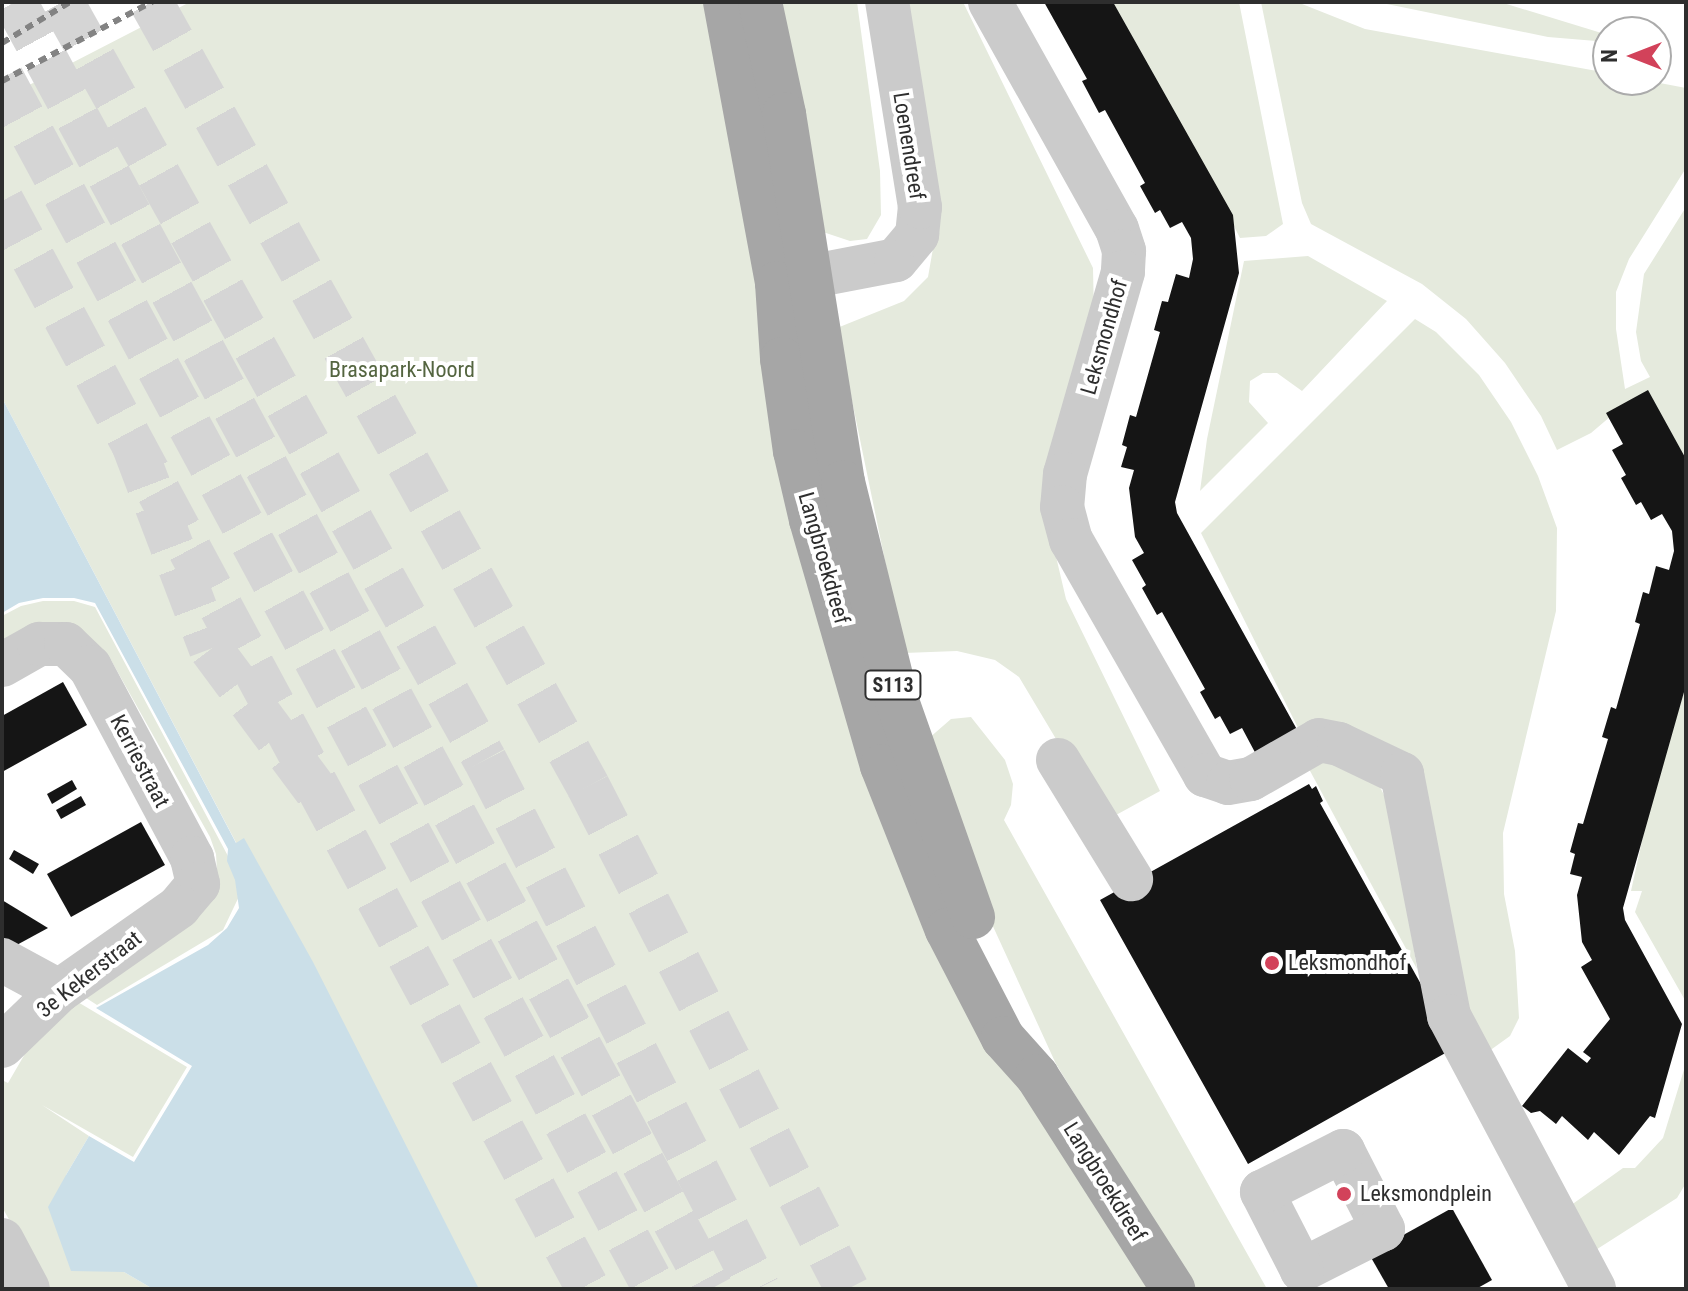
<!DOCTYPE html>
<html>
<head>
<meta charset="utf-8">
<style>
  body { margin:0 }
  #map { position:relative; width:1688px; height:1291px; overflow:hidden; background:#fff; font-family:"Roboto Condensed",sans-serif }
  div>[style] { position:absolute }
  .green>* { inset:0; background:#e5eadd }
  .water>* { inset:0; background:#cbdfe8 }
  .building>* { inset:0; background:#151515 }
  .minor-tunnel>* { height:44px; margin-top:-22px; transform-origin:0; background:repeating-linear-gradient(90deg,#d5d5d5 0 44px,transparent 0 66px) }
  .highway-tunnel>* { height:44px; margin-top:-22px; transform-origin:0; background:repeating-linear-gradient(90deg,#d5d5d5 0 44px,transparent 0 66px) }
  .minor>* { height:44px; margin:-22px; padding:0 22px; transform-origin:22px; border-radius:22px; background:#cbcbcb }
  .major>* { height:44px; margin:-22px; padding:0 22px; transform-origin:22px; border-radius:22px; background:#a6a6a6 }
  .rail>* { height:6px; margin-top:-3px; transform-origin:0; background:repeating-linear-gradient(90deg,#838383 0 8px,transparent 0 14px) }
  .dots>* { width:22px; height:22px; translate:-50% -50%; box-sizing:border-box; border:4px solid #fff; border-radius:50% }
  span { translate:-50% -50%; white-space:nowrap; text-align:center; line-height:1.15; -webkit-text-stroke:8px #fff; paint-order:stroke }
  .shield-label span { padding:2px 6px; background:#fff; border:2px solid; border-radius:6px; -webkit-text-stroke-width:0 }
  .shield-label { font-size:20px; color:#2e2e2e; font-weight:700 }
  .street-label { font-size:22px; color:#2e2e2e }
  .park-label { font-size:22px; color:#546540 }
  .poi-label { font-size:22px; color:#2e2e2e }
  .left { translate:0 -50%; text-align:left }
  .frame { position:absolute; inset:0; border:4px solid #2e2e2e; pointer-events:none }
  .north { position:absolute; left:1592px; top:16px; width:80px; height:80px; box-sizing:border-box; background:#fff; border:2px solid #ababab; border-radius:50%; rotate:270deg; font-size:22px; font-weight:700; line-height:32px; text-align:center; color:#2e2e2e }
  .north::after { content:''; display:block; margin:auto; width:28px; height:36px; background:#d2425a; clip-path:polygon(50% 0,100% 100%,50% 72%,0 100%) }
</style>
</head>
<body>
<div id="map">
  <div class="green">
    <div style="clip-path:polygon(190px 2px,708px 2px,847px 708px,1152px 1289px,471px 1289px,2px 398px,2px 99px)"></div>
    <div style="clip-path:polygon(770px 2px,857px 2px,880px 171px,881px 215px,867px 239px,850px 241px,817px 230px)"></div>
    <div style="clip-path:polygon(905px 2px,963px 2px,1093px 268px,1094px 317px,1054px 548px,1066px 599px,1160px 791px,1105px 821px,1019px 677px,995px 660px,957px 651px,904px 653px,837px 328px,904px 301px,928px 277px,935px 237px)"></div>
    <div style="clip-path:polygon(1103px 2px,1239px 2px,1283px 224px,1266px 236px,1240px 238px,1215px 189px)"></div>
    <div style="clip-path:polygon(1261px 2px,1297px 2px,1365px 29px,1608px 73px,1608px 80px,1644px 80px,1686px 88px,1686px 168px,1629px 259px,1616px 292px,1616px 329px,1625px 389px,1650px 377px,1641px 361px,1636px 332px,1644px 274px,1686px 207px,1686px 461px,1624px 405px,1591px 433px,1557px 450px,1541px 416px,1505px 363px,1466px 319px,1422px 284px,1311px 224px,1302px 203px)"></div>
    <div style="clip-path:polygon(1377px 2px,1500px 2px,1608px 35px,1608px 42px,1548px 37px)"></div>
    <div style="clip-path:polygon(1308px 256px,1387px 301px,1302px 391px,1277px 373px,1263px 373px,1250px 381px,1249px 402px,1268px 423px,1200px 491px,1207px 439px,1244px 261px)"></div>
    <div style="clip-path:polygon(1415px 319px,1436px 332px,1479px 375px,1511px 422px,1538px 476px,1557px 528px,1556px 611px,1503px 833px,1504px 894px,1515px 951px,1519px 1018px,1510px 1036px,1485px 1054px,1473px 1037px,1415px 808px,1303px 738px,1201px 533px)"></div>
    <div style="clip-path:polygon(43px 601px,74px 601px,95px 607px,244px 886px,223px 930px,97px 1005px,69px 987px,217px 871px,216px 854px,210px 837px,111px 660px,2px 652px,2px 616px,21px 606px)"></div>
    <div style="clip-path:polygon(1686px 684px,1686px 1002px,1635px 912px,1642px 891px,1631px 891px,1647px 818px)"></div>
    <div style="clip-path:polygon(971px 717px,1005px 760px,1013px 784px,1011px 805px,1004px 820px,1267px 1289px,1195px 1289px,1056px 1064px,980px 898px,928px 739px,951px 719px)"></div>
    <div style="clip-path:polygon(1319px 758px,1370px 767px,1385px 797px,1403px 876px,1417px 969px,1309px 769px)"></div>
    <div style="clip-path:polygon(61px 992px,187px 1067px,133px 1157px,42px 1105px,89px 1136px,66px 1175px,124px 1272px,153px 1289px,48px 1289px,2px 1207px,2px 1080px,8px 1083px)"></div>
    <div style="clip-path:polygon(1686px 1063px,1686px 1183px,1677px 1198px,1591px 1253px,1567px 1208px,1623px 1168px,1635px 1168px,1663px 1138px)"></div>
  </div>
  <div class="water">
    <div style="clip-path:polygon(2px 398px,236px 843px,244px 838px,313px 962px,479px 1289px,153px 1289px,124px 1272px,71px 1271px,48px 1207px,66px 1175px,89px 1136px,134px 1162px,192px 1066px,96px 1008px,208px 945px,227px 928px,239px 908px,235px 880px,227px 861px,228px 849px,95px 603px,74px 598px,43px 598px,19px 603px,2px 613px)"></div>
  </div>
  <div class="building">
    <div style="clip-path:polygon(1044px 2px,1113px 2px,1233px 215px,1239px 273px,1175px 502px,1177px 513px,1300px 735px,1258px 758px,1242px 728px,1230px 734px,1220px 716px,1215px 719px,1200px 692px,1205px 689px,1162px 612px,1157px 615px,1142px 588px,1146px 585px,1132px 560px,1144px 553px,1135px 537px,1129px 488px,1134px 470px,1121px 467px,1127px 447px,1122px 445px,1130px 415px,1136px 417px,1160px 332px,1154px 330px,1162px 301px,1168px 302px,1176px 274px,1189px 278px,1193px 259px,1191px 238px,1182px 222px,1170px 228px,1160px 210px,1155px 213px,1140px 186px,1145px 183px,1105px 110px,1099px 113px,1082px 81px,1087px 79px)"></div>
    <div style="clip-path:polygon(1648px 390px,1686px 459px,1686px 685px,1623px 908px,1625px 920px,1682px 1024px,1655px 1118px,1650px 1116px,1619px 1155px,1594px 1132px,1588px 1140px,1562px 1116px,1556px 1124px,1540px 1111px,1531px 1113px,1522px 1106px,1568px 1048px,1587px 1063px,1591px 1058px,1583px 1052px,1610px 1019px,1581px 967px,1592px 960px,1582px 942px,1577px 895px,1582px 877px,1570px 874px,1575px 854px,1570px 852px,1578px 823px,1583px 824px,1597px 776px,1608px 739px,1602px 737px,1611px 707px,1616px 709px,1640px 624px,1635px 622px,1643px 592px,1649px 594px,1656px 566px,1669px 570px,1674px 551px,1672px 531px,1662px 514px,1651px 520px,1641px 502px,1636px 505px,1621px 478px,1626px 475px,1612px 450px,1623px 444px,1606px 413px)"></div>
    <div style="clip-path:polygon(63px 682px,87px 725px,2px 772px,2px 716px)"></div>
    <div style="clip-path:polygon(72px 780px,77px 789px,52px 804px,47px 794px)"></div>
    <div style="clip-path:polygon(1309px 784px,1312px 789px,1316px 786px,1323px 801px,1320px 803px,1456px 1047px,1248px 1164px,1100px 900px)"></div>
    <div style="clip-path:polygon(81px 796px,86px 805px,61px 819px,56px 810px)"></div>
    <div style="clip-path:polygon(141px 822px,165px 865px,71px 917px,47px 874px)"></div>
    <div style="clip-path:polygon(14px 850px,39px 864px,33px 874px,9px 859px)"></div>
    <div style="clip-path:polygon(2px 900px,48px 928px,2px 953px)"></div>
    <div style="clip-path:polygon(1452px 1208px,1492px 1280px,1476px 1289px,1389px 1289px,1369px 1254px)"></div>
  </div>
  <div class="minor-tunnel">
    <div style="left:133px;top:444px;width:219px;rotate:69.2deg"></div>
    <div style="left:211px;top:649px;width:194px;rotate:53.4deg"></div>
  </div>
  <div class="highway-tunnel">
    <div style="left:15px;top:2px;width:1463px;rotate:61.6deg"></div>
    <div style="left:62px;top:2px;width:868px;rotate:60.84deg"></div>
    <div style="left:485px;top:760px;width:595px;rotate:62.7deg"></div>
    <div style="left:151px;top:2px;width:898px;rotate:60.86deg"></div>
    <div style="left:588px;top:786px;width:566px;rotate:62.76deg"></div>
    <div style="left:2px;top:78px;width:1376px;rotate:61.67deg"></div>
    <div style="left:2px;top:201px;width:1236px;rotate:61.69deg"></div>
  </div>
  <div class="minor">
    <div style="left:990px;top:2px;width:260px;rotate:60.8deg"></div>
    <div style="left:1117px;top:229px;width:23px;rotate:72deg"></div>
    <div style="left:1124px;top:251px;width:21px;rotate:93deg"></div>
    <div style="left:1123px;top:272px;width:210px;rotate:106deg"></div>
    <div style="left:1065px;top:474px;width:33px;rotate:95deg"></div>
    <div style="left:1062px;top:507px;width:34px;rotate:75deg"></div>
    <div style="left:1071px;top:540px;width:271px;rotate:60.3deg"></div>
    <div style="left:1205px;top:775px;width:24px;rotate:19deg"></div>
    <div style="left:1228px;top:783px;width:23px;rotate:-10deg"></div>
    <div style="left:1251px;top:779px;width:78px;rotate:-29.8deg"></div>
    <div style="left:1319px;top:740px;width:20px;rotate:11deg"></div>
    <div style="left:1339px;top:744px;width:70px;rotate:25.5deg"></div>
    <div style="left:1402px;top:774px;width:247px;rotate:79deg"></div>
    <div style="left:1449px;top:1016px;width:309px;rotate:62deg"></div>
    <div style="left:777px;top:283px;width:121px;rotate:-10.9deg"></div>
    <div style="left:896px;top:260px;width:33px;rotate:-50deg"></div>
    <div style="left:917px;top:235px;width:28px;rotate:-84deg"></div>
    <div style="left:920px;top:207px;width:208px;rotate:-99.1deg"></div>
    <div style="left:2px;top:665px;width:43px;rotate:-29.6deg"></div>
    <div style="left:39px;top:644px;width:27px"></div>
    <div style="left:66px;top:644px;width:33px;rotate:44deg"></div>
    <div style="left:90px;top:667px;width:217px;rotate:61.9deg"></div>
    <div style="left:192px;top:858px;width:27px;rotate:77deg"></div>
    <div style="left:198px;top:884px;width:30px;rotate:130deg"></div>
    <div style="left:179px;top:907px;width:146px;rotate:145deg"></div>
    <div style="left:59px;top:991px;width:79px;rotate:136deg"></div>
    <div style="left:1058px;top:760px;width:140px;rotate:58.5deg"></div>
    <div style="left:2px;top:960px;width:65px;rotate:28.5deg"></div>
    <div style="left:1343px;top:1151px;width:88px;rotate:62.9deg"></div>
    <div style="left:1383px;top:1229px;width:91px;rotate:153.2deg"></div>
    <div style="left:1302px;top:1270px;width:88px;rotate:-117.1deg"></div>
    <div style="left:1262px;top:1192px;width:91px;rotate:-26.8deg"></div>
    <div style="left:2px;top:1240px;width:55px;rotate:62deg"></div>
  </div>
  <div class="major">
    <div style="left:725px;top:2px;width:286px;rotate:79.5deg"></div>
    <div style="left:777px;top:283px;width:76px;rotate:86.2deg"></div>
    <div style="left:782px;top:359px;width:93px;rotate:82deg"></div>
    <div style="left:795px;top:451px;width:71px;rotate:76.9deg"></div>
    <div style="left:811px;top:520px;width:256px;rotate:73.9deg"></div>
    <div style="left:882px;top:766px;width:176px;rotate:68.4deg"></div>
    <div style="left:947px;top:930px;width:122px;rotate:62.6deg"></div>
    <div style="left:1003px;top:1038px;width:51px;rotate:48.2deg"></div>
    <div style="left:1037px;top:1076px;width:253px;rotate:57.4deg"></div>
    <div style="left:760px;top:2px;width:115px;rotate:77.9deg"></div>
    <div style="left:784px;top:114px;width:373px;rotate:80.9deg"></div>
    <div style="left:843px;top:482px;width:226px;rotate:76.1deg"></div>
    <div style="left:897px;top:701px;width:229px;rotate:70.6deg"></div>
  </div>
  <div class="rail">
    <div style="left:2px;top:43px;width:79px;rotate:-31.1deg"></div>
    <div style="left:2px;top:81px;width:170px;rotate:-27.8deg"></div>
  </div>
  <div class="dots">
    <div style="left:1272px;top:963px;background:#d2425a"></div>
    <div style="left:1344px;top:1194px;background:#d2425a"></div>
  </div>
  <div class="shield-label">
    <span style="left:893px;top:685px">S113</span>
  </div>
  <div class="street-label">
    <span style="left:909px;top:146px;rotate:81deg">Loenendreef</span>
    <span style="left:1104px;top:337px;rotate:-74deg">Leksmondhof</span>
    <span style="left:824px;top:558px;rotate:74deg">Langbroekdreef</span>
    <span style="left:140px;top:761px;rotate:62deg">Kerriestraat</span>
    <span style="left:89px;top:974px;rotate:-38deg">3e Kekerstraat</span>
    <span style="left:1105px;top:1182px;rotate:58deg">Langbroekdreef</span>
  </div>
  <div class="park-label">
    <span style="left:402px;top:370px">Brasapark-Noord</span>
  </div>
  <div class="poi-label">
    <span class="left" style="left:1288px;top:963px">Leksmondhof</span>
    <span class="left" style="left:1360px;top:1194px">Leksmondplein</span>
  </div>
  <div class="frame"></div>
  <div class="north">N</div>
</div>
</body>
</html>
